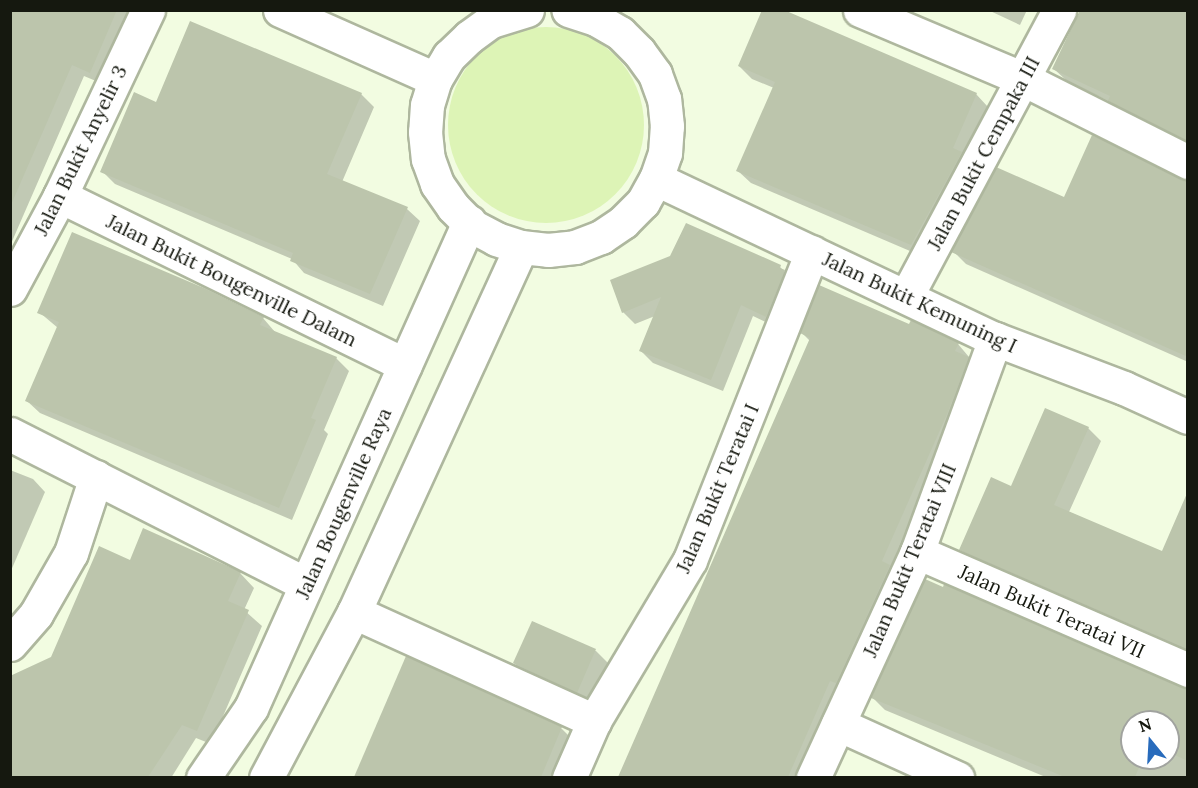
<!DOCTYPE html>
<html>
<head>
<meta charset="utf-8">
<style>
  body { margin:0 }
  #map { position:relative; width:1198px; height:788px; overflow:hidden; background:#f2fce1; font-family:Lora,serif }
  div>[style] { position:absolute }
  .green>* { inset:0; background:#ddf4b6 }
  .round { border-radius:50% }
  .shadow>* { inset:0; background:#0003 }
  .building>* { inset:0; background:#bcc5ac }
  .roads { filter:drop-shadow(2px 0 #aeb79e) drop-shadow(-2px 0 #aeb79e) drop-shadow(0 2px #aeb79e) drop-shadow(0 -2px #aeb79e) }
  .minor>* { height:33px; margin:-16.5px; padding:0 16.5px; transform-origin:16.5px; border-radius:16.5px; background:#fff }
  span { translate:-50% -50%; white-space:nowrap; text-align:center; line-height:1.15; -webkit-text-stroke:4.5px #fff; paint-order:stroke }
  .street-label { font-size:20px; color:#15180f }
  .frame { position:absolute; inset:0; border:12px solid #15180f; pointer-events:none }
  .north { position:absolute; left:1120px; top:710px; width:60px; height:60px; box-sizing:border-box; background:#fff; border:2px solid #a1a39f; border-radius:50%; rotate:342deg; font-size:16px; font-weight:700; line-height:24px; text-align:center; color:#15180f }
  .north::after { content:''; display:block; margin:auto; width:21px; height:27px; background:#286bbc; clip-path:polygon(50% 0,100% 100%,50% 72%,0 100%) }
</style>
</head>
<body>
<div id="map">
  <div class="green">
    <div class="round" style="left:448px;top:27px;width:196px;height:196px"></div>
  </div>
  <div class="shadow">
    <div style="clip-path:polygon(10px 10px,135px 10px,103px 84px,84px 76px,10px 246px)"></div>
    <div style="clip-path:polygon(988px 10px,1027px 10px,1020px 25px)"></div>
    <div style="clip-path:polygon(1188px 10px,1188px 146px,1122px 113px,1111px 102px,1067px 81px,1054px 69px)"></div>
    <div style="clip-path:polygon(739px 66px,976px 94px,988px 107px,924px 257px,751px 183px,738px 171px,774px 88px,752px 79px)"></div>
    <div style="clip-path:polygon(361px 94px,374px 107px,342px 182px,407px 209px,420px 221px,383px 306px,304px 273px,292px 259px,115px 184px,102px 171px,156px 104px)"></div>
    <div style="clip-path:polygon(1188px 182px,1188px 362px,966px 264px,953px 251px,1064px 199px)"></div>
    <div style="clip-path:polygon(780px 267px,796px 283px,778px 328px,753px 316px,723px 391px,653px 363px,641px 351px,655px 316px,635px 324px,623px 312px,612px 281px)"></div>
    <div style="clip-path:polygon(39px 312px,263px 318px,275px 332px,336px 358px,349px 371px,324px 430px,328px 434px,292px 520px,40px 413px,27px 401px,58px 328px)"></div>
    <div style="clip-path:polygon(910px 326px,958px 344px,980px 370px,806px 778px,619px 778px,810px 341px,802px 333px)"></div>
    <div style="clip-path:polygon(1088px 428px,1101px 441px,1069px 512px,1162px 553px,1188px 495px,1188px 655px,974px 562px,961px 550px,1012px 488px)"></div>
    <div style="clip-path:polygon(10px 470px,33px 479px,45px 492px,10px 573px)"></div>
    <div style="clip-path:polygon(131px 561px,240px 573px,254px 588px,244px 610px,262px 626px,211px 744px,196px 738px,171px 778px,10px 778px,10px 678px,52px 658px)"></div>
    <div style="clip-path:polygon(533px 622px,596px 651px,608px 663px,590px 704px,527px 676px,514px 663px)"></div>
    <div style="clip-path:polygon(407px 658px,562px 729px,574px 741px,558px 778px,356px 778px)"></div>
    <div style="clip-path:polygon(evenodd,1188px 690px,1188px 778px,1048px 778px,885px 710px,872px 697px,1188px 690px,1132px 722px,1168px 722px,1168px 758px,1132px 758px,1132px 722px)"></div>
  </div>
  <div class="building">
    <div style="clip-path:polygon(10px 10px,117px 10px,90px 73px,72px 65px,10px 207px)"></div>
    <div style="clip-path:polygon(762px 10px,784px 10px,977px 93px,953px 148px,962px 152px,911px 245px,736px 171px,775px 82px,738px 66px)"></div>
    <div style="clip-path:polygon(1080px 10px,1188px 10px,1188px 141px,1108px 101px,1110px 96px,1052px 69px)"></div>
    <div style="clip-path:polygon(190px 21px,362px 93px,327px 174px,408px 207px,370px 294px,290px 261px,293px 253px,100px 172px,134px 92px,156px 102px)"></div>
    <div style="clip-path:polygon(1092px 135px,1188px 180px,1188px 357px,951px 252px,996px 167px,1064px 197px)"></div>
    <div style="clip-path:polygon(686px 223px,781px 265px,780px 268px,785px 270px,766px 317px,741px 305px,711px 380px,639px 351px,661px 297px,622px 313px,610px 280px,670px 256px)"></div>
    <div style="clip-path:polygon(72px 232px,204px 288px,264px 317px,260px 325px,337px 357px,311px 418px,316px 420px,279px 508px,25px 401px,59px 322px,37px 313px)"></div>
    <div style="clip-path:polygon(819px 285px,909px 324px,911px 320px,959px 343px,955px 351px,969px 357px,948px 412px,882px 561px,890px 565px,836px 683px,830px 681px,788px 777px,618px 777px,810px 338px,800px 333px)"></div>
    <div style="clip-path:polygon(1045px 408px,1089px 427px,1054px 505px,1162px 551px,1188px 491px,1188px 649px,959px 550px,991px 477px,1011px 486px)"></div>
    <div style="clip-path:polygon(143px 528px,241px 572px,228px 601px,249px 610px,197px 731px,182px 725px,148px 777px,10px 777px,10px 676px,51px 657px,99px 546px,130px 560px)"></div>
    <div style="clip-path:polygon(925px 579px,943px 587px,944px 584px,1188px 688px,1188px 761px,1168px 752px,1168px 722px,1132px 722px,1132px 758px,1143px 758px,1135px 777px,1065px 777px,871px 698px)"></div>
    <div style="clip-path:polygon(532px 621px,596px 649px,577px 693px,513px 663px)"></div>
    <div style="clip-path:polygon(406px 656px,562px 727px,541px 777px,354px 777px)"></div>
  </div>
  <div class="roads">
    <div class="minor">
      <div style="left:280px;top:10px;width:170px;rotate:24deg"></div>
      <div style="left:527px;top:10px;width:38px;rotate:163deg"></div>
      <div style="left:491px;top:21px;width:27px;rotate:144deg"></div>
      <div style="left:469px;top:37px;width:28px;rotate:136deg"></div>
      <div style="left:449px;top:56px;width:27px;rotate:121deg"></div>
      <div style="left:435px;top:79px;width:27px;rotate:107deg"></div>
      <div style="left:427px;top:105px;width:27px;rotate:94deg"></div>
      <div style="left:425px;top:132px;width:27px;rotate:84deg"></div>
      <div style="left:428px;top:159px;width:27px;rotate:70deg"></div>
      <div style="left:437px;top:184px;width:28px;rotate:55deg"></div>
      <div style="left:453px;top:207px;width:27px;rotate:45deg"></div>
      <div style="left:472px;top:226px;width:27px;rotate:28deg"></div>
      <div style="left:496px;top:239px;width:26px;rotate:18deg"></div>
      <div style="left:521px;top:247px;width:27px;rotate:6deg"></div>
      <div style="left:548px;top:250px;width:27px;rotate:-6deg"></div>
      <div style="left:575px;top:247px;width:28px;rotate:-21deg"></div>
      <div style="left:601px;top:237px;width:27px;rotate:-34deg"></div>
      <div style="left:623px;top:222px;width:28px;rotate:-45deg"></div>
      <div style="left:643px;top:202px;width:26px;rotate:-61deg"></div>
      <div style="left:656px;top:179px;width:28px;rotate:-71deg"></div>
      <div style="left:665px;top:153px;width:27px;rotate:-86deg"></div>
      <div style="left:667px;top:126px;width:27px;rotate:-96deg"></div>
      <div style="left:664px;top:99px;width:27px;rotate:-110deg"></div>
      <div style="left:655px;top:74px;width:27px;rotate:-126deg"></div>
      <div style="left:639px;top:52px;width:27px;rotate:-135deg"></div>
      <div style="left:620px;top:33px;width:28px;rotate:-150deg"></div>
      <div style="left:596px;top:19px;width:29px;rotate:-162deg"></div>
      <div style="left:860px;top:10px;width:177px;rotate:22.9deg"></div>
      <div style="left:1023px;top:79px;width:185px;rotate:26.7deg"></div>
      <div style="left:656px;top:179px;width:375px;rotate:25.3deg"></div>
      <div style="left:995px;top:339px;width:138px;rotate:20.8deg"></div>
      <div style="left:1124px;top:388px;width:70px;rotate:24.4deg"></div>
      <div style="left:60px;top:196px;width:384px;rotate:26.1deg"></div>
      <div style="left:10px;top:289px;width:106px;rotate:-61.7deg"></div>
      <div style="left:60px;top:196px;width:206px;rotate:-64.7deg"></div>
      <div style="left:907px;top:295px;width:323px;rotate:-61.9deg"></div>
      <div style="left:10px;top:434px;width:332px;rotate:26.9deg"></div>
      <div style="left:917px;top:552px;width:296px;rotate:23.5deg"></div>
      <div style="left:354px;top:612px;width:264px;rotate:24.4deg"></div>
      <div style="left:10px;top:644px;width:40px;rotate:-49deg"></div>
      <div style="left:36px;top:614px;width:70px;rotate:-60.2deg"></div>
      <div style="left:71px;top:553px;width:80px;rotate:-71.8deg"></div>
      <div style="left:838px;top:724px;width:131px;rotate:24.4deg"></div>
      <div style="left:203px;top:778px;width:85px;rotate:-55.6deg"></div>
      <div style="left:251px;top:708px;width:533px;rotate:-65.84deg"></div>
      <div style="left:266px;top:778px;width:188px;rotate:-62.1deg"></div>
      <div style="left:354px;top:612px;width:401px;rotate:-65.4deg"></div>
      <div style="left:569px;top:778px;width:62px;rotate:-66.3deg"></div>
      <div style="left:594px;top:721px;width:187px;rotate:-59.2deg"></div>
      <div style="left:690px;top:560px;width:331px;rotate:-68.4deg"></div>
      <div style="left:813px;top:778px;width:249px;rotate:-65.3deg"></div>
      <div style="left:917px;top:552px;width:227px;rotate:-69.9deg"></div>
    </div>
  </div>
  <div class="street-label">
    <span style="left:80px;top:150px;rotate:-64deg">Jalan Bukit Anyelir 3</span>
    <span style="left:983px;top:153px;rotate:-62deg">Jalan Bukit Cempaka III</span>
    <span style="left:232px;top:280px;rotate:26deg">Jalan Bukit Bougenville Dalam</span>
    <span style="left:920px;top:302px;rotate:25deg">Jalan Bukit Kemuning I</span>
    <span style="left:717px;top:488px;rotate:-67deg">Jalan Bukit Teratai I</span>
    <span style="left:343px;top:503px;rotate:-66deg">Jalan Bougenville Raya</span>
    <span style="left:909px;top:560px;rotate:-67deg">Jalan Bukit Teratai VIII</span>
    <span style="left:1052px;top:611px;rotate:24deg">Jalan Bukit Teratai VII</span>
  </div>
  <div class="frame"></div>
  <div class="north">N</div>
</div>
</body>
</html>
